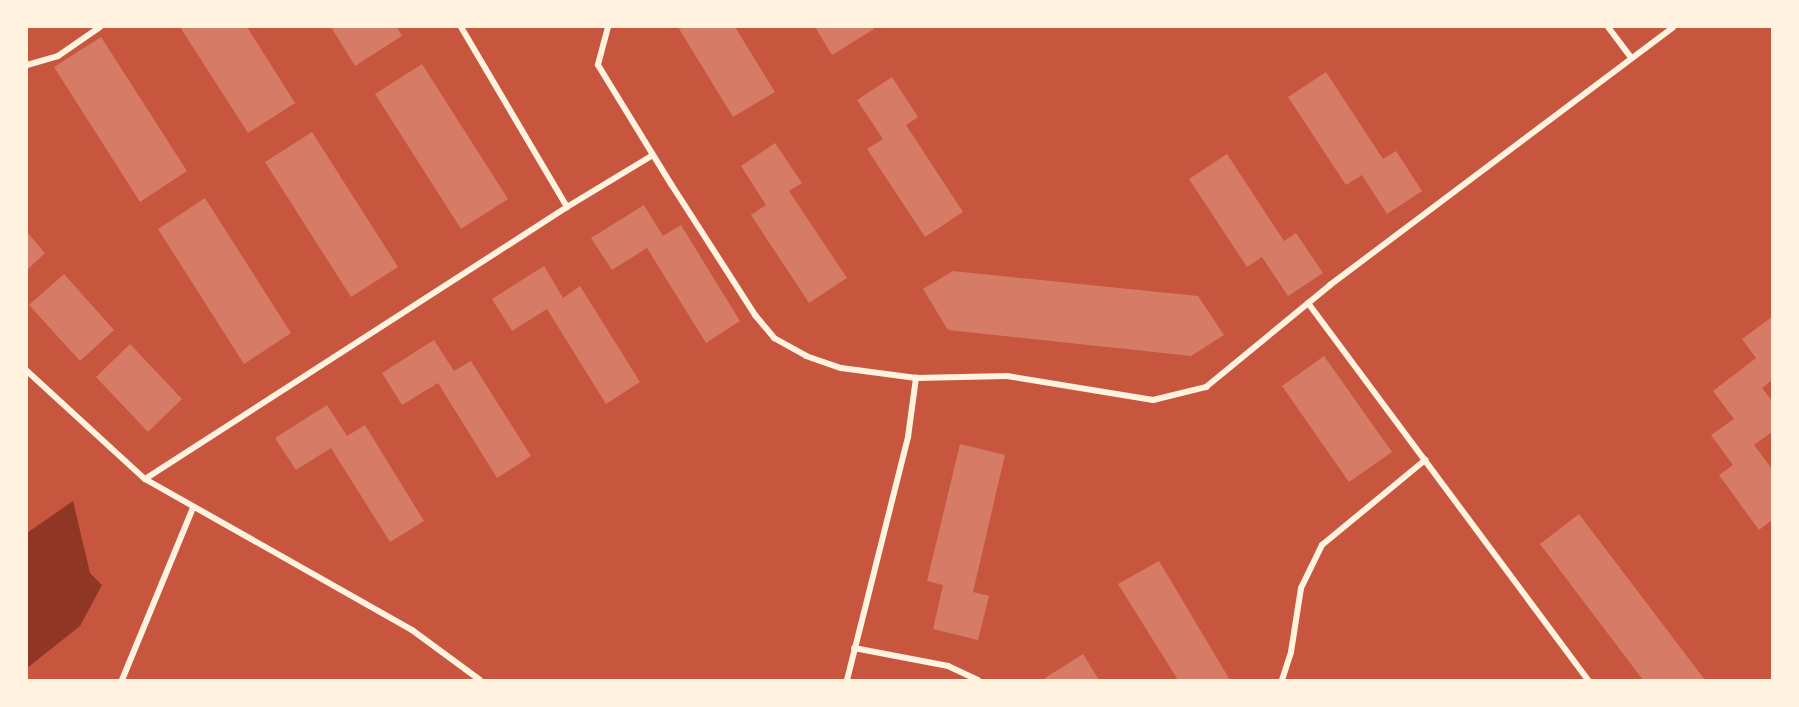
<!DOCTYPE html>
<html>
<head>
<meta charset="utf-8">
<style>
  body { margin:0 }
  #map { position:relative; width:1799px; height:707px; overflow:hidden; background:#c8553d; font-family:Raleway,sans-serif }
  div>[style] { position:absolute }
  .water>* { inset:0; background:#8f3625 }
  .building>* { inset:0; background:#d67c66 }
  .minor>* { height:6px; margin:-3px; padding:0 3px; transform-origin:3px; border-radius:3px; background:#fff3e0 }
  span { translate:-50% -50%; white-space:nowrap; text-align:center; line-height:1.15; -webkit-text-stroke:5px #fff3e0; paint-order:stroke }
  .frame { position:absolute; inset:0; border:28px solid #fff3e0; pointer-events:none }
</style>
</head>
<body>
<div id="map">
  <div class="water">
    <div style="clip-path:polygon(73px 501px,90px 573px,102px 585px,80px 626px,27px 668px,27px 533px)"></div>
  </div>
  <div class="building">
    <div style="clip-path:polygon(180px 27px,247px 27px,295px 103px,248px 133px)"></div>
    <div style="clip-path:polygon(331px 27px,397px 27px,402px 36px,355px 66px)"></div>
    <div style="clip-path:polygon(678px 27px,735px 27px,775px 92px,733px 117px)"></div>
    <div style="clip-path:polygon(815px 27px,873px 27px,874px 29px,832px 55px)"></div>
    <div style="clip-path:polygon(101px 37px,187px 171px,140px 202px,54px 67px)"></div>
    <div style="clip-path:polygon(422px 64px,508px 199px,461px 229px,375px 94px)"></div>
    <div style="clip-path:polygon(1326px 72px,1383px 159px,1396px 151px,1422px 191px,1387px 214px,1362px 175px,1346px 185px,1288px 97px)"></div>
    <div style="clip-path:polygon(892px 77px,918px 117px,906px 125px,963px 212px,925px 237px,867px 149px,883px 139px,857px 100px)"></div>
    <div style="clip-path:polygon(312px 132px,398px 267px,351px 297px,265px 162px)"></div>
    <div style="clip-path:polygon(775px 143px,802px 183px,789px 191px,847px 278px,809px 303px,751px 215px,766px 205px,741px 166px)"></div>
    <div style="clip-path:polygon(1227px 154px,1284px 241px,1296px 233px,1323px 273px,1288px 296px,1262px 257px,1247px 267px,1189px 179px)"></div>
    <div style="clip-path:polygon(205px 198px,291px 333px,244px 364px,158px 229px)"></div>
    <div style="clip-path:polygon(644px 205px,663px 236px,681px 225px,740px 321px,706px 343px,647px 248px,612px 270px,591px 238px)"></div>
    <div style="clip-path:polygon(27px 232px,45px 253px,27px 270px)"></div>
    <div style="clip-path:polygon(544px 266px,563px 298px,580px 286px,640px 382px,606px 404px,547px 309px,512px 331px,492px 299px)"></div>
    <div style="clip-path:polygon(953px 271px,1198px 296px,1224px 335px,1191px 356px,948px 330px,923px 289px)"></div>
    <div style="clip-path:polygon(64px 274px,114px 330px,80px 361px,29px 305px)"></div>
    <div style="clip-path:polygon(1772px 317px,1772px 380px,1762px 388px,1772px 401px,1772px 432px,1754px 445px,1772px 469px,1772px 520px,1759px 530px,1719px 475px,1733px 465px,1711px 435px,1734px 419px,1713px 391px,1756px 358px,1742px 339px)"></div>
    <div style="clip-path:polygon(434px 340px,454px 371px,471px 361px,531px 456px,497px 478px,438px 383px,402px 405px,382px 373px)"></div>
    <div style="clip-path:polygon(130px 344px,182px 399px,148px 432px,96px 377px)"></div>
    <div style="clip-path:polygon(1324px 356px,1392px 452px,1349px 482px,1282px 386px)"></div>
    <div style="clip-path:polygon(327px 405px,347px 436px,365px 425px,424px 521px,390px 542px,331px 448px,296px 470px,275px 438px)"></div>
    <div style="clip-path:polygon(960px 444px,1005px 455px,973px 592px,989px 596px,978px 640px,933px 629px,943px 585px,927px 581px)"></div>
    <div style="clip-path:polygon(1579px 514px,1705px 680px,1643px 680px,1540px 544px)"></div>
    <div style="clip-path:polygon(1159px 561px,1230px 680px,1178px 680px,1118px 584px)"></div>
    <div style="clip-path:polygon(1083px 654px,1099px 680px,1046px 680px,1045px 678px)"></div>
  </div>
  <div class="minor">
    <div style="left:461px;top:27px;width:209px;rotate:59.5deg"></div>
    <div style="left:608px;top:27px;width:39px;rotate:105deg"></div>
    <div style="left:598px;top:65px;width:140px;rotate:58.5deg"></div>
    <div style="left:671px;top:184px;width:156px;rotate:57.3deg"></div>
    <div style="left:755px;top:315px;width:30px;rotate:50deg"></div>
    <div style="left:774px;top:338px;width:37px;rotate:29deg"></div>
    <div style="left:806px;top:356px;width:37px;rotate:19deg"></div>
    <div style="left:841px;top:368px;width:76px;rotate:7.6deg"></div>
    <div style="left:916px;top:378px;width:91px;rotate:-1.3deg"></div>
    <div style="left:1007px;top:376px;width:148px;rotate:9.3deg"></div>
    <div style="left:1153px;top:400px;width:55px;rotate:-13.8deg"></div>
    <div style="left:1206px;top:387px;width:161px;rotate:-39.4deg"></div>
    <div style="left:1330px;top:285px;width:429px;rotate:-36.9deg"></div>
    <div style="left:1608px;top:27px;width:39px;rotate:53deg"></div>
    <div style="left:27px;top:65px;width:32px;rotate:-16deg"></div>
    <div style="left:58px;top:56px;width:51px;rotate:-34.6deg"></div>
    <div style="left:1308px;top:303px;width:470px;rotate:53.4deg"></div>
    <div style="left:27px;top:371px;width:160px;rotate:42.5deg"></div>
    <div style="left:145px;top:479px;width:307px;rotate:29.5deg"></div>
    <div style="left:412px;top:630px;width:84px;rotate:36.3deg"></div>
    <div style="left:145px;top:479px;width:502px;rotate:-32.8deg"></div>
    <div style="left:567px;top:207px;width:100px;rotate:-31.2deg"></div>
    <div style="left:854px;top:648px;width:96px;rotate:10.8deg"></div>
    <div style="left:948px;top:666px;width:33px;rotate:25deg"></div>
    <div style="left:122px;top:680px;width:186px;rotate:-67.6deg"></div>
    <div style="left:847px;top:680px;width:251px;rotate:-75.9deg"></div>
    <div style="left:908px;top:437px;width:60px;rotate:-82.3deg"></div>
    <div style="left:1282px;top:680px;width:29px;rotate:-72deg"></div>
    <div style="left:1291px;top:652px;width:65px;rotate:-81.1deg"></div>
    <div style="left:1301px;top:588px;width:48px;rotate:-64deg"></div>
    <div style="left:1322px;top:545px;width:134px;rotate:-39.5deg"></div>
  </div>
  <div class="frame"></div>
</div>
</body>
</html>
